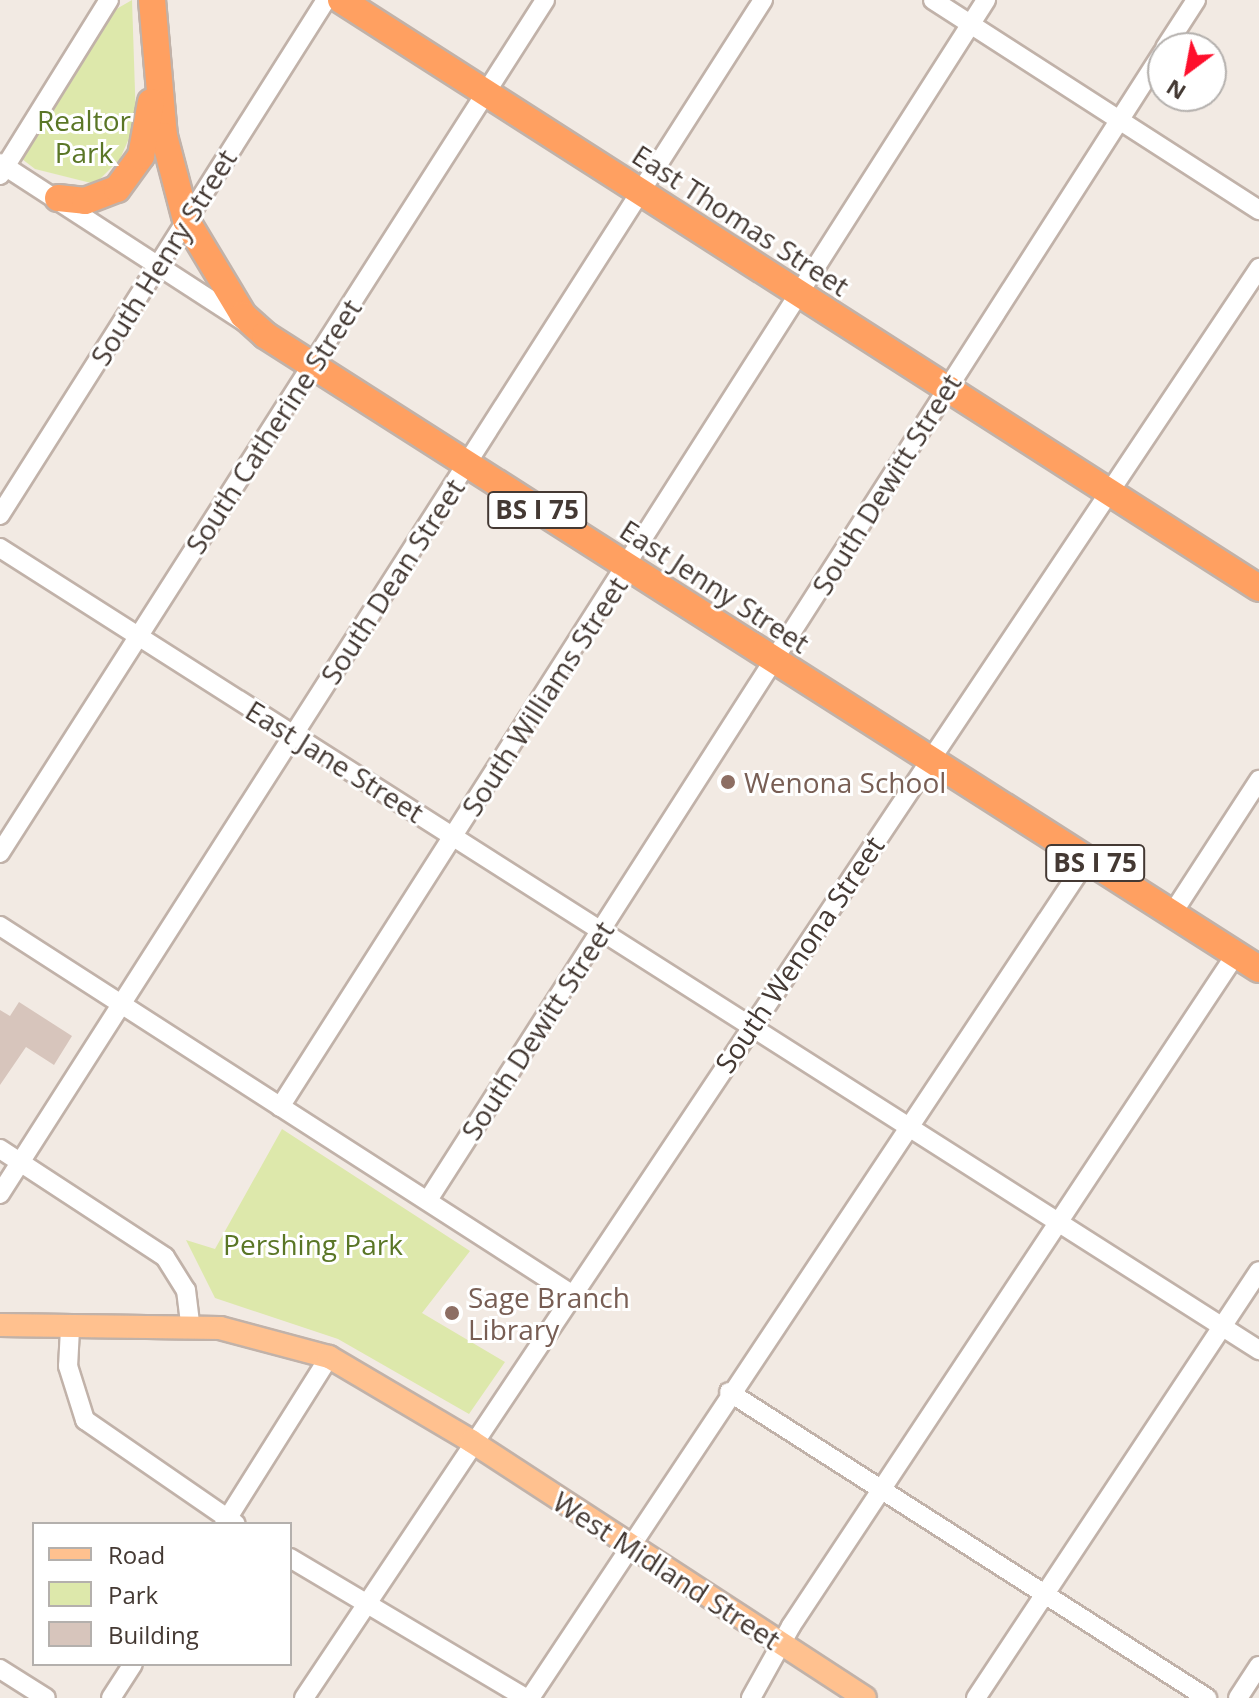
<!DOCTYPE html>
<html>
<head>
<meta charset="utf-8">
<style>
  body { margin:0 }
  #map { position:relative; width:1259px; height:1698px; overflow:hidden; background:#f2eae3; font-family:"Open Sans",sans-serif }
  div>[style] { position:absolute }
  .green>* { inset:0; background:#dde8ab }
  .building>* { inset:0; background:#d7c5bc }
  .roads { filter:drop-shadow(2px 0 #c1b2a9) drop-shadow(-2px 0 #c1b2a9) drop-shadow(0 2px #c1b2a9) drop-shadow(0 -2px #c1b2a9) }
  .minor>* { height:18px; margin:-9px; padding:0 9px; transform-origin:9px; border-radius:9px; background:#fff }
  .major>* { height:22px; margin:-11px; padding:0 11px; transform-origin:11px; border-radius:11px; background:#ffc18f }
  .highway>* { height:26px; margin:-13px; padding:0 13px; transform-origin:13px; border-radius:13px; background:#ffa061 }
  .dots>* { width:22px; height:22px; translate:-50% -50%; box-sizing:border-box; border:4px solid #fff; border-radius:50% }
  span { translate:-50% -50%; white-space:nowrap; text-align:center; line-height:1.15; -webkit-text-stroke:6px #fff; paint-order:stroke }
  .shield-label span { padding:2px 6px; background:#fff; border:2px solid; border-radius:6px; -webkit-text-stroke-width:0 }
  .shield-label { font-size:26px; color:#443933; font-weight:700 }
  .park-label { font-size:28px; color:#5a7626 }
  .street-label { font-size:28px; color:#443933 }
  .education-label { font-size:28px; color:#785e54 }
  .left { translate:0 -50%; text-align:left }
  .legend { position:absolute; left:32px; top:1522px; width:260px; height:144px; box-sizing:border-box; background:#fff; border:2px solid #b4b0ad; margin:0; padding:10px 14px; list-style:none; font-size:24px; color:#443933 }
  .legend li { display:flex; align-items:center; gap:16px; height:40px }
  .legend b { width:40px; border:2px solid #b4b0ad }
  .north { position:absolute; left:1147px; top:32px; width:80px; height:80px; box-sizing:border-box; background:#fff; border:2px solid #b4b0ad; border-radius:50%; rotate:212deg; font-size:22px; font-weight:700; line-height:32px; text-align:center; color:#443933 }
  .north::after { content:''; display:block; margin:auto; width:28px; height:36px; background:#fe0f2c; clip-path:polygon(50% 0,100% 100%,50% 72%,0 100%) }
</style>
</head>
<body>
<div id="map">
  <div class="green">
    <div style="clip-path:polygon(132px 0,136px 122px,120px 159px,95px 184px,35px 169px,22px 159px,24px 151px,113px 11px)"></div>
    <div style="clip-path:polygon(282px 1129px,470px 1251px,422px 1313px,505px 1362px,469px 1414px,338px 1339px,215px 1298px,186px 1240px,215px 1249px)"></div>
  </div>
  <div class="building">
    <div style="clip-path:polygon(19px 1002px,72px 1036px,54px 1065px,26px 1047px,0 1085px,0 1010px,10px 1016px)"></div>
  </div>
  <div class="roads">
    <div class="minor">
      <div style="left:933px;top:0;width:388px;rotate:32.8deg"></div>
      <div style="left:1165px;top:48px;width:57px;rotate:-57.1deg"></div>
      <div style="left:0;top:163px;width:293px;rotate:33deg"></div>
      <div style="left:0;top:175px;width:206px;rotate:-58.1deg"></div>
      <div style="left:0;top:515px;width:610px;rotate:-57.67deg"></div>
      <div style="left:0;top:548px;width:1493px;rotate:32.5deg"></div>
      <div style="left:0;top:853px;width:1012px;rotate:-57.42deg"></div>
      <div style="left:1172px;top:914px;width:160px;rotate:-57deg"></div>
      <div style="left:0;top:926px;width:682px;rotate:32.78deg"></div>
      <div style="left:280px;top:1107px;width:1313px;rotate:-57.47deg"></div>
      <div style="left:0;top:1149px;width:197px;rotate:33.2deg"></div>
      <div style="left:165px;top:1257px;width:39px;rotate:58deg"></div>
      <div style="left:186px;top:1290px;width:35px;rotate:83deg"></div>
      <div style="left:0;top:1194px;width:1417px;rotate:-57.42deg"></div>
      <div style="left:428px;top:1200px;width:1363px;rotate:-57.37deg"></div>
      <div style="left:70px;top:1329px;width:37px;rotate:93deg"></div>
      <div style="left:68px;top:1366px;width:57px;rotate:72.5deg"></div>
      <div style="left:85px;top:1420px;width:183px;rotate:34.6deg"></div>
      <div style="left:729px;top:1392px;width:568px;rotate:32.63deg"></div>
      <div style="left:224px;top:1524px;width:197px;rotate:-57.8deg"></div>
      <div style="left:290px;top:1558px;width:274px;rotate:30.7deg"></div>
      <div style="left:0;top:1669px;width:54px;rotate:32.2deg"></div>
      <div style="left:111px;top:1698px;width:40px;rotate:-57.1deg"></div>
      <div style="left:304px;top:1698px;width:1720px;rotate:-56.26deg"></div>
      <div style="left:530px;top:1698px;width:1008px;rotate:-56.4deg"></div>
      <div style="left:751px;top:1698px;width:82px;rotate:-60.9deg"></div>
      <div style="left:791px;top:1626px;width:806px;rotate:-56.49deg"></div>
      <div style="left:976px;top:1698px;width:512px;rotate:-56.47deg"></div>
      <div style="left:1238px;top:1698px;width:38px;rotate:-57deg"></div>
    </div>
    <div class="major">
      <div style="left:0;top:1325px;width:220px;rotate:0.8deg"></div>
      <div style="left:220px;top:1328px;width:113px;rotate:14.9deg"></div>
      <div style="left:329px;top:1357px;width:165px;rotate:30.6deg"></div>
      <div style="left:471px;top:1441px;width:470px;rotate:33.1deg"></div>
    </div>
    <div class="highway">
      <div style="left:152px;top:0;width:137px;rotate:85deg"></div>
      <div style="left:164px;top:136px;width:87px;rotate:75.3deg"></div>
      <div style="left:186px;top:220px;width:111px;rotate:59deg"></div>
      <div style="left:243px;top:315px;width:30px;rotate:42deg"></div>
      <div style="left:265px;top:335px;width:1179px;rotate:32.53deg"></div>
      <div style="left:341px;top:0;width:1090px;rotate:32.64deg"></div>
      <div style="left:58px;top:198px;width:27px;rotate:6deg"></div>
      <div style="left:85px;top:201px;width:34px;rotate:-21deg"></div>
      <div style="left:117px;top:189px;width:41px;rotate:-54deg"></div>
      <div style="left:141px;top:156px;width:55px;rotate:-79.5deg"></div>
    </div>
  </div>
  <div class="dots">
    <div style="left:728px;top:782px;background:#8d6e63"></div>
    <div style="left:452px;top:1313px;background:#8d6e63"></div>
  </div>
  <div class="shield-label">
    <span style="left:537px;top:510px">BS I 75</span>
    <span style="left:1095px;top:863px">BS I 75</span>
  </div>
  <div class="park-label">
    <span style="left:84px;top:136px">Realtor<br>Park</span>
    <span style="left:313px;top:1244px">Pershing Park</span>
  </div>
  <div class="street-label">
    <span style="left:741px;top:220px;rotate:33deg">East Thomas Street</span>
    <span style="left:163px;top:257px;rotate:-58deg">South Henry Street</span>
    <span style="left:273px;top:426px;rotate:-57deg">South Catherine Street</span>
    <span style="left:886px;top:484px;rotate:-58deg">South Dewitt Street</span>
    <span style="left:392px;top:581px;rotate:-57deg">South Dean Street</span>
    <span style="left:715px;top:586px;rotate:33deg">East Jenny Street</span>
    <span style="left:544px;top:696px;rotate:-57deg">South Williams Street</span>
    <span style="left:335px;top:761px;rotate:32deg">East Jane Street</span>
    <span style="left:799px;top:954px;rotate:-56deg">South Wenona Street</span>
    <span style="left:537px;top:1030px;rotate:-57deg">South Dewitt Street</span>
    <span style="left:667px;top:1570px;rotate:33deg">West Midland Street</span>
  </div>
  <div class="education-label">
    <span class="left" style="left:744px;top:782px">Wenona School</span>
    <span class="left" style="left:468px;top:1313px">Sage Branch<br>Library</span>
  </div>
  <ul class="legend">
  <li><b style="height:10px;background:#ffc18f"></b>Road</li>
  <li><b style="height:22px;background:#dde8ab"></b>Park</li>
  <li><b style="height:22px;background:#d7c5bc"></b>Building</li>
  </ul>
  <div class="north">N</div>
</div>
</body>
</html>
